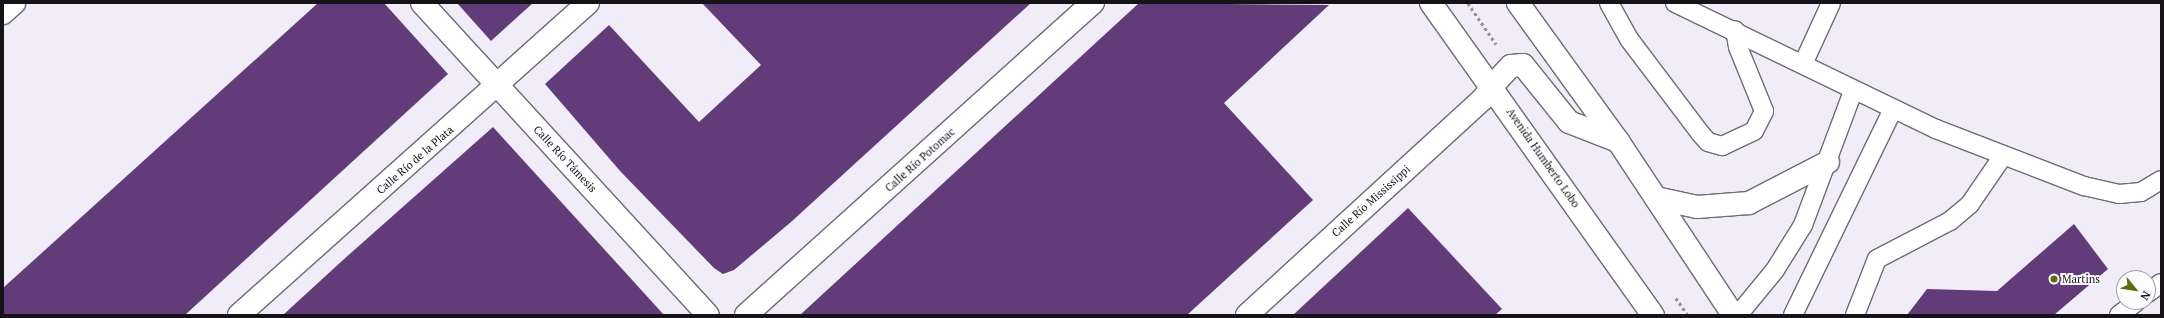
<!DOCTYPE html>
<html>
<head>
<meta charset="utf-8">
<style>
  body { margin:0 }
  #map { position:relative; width:2164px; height:318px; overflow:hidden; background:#f1edf8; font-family:"PT Serif",serif }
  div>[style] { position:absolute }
  .building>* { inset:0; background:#613c78 }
  .path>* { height:2.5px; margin-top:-1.25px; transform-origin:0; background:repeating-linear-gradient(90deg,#938f97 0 3px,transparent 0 6px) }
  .roads { filter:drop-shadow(1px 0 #6f6b74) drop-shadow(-1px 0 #6f6b74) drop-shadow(0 1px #6f6b74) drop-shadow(0 -1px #6f6b74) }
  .service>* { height:18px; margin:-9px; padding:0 9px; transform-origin:9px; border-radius:9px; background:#fff }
  .minor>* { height:22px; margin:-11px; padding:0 11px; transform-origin:11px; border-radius:11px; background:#fff }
  .tertiary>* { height:22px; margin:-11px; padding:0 11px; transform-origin:11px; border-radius:11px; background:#fff }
  .secondary>* { height:22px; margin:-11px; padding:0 11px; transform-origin:11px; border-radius:11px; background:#fff }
  .dots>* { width:11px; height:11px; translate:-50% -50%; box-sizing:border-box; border:2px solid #fdfcfe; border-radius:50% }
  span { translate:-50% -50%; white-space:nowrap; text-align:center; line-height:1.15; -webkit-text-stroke:4px #fdfcfe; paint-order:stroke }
  .street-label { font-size:11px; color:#151317 }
  .poi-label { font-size:11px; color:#151317 }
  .left { translate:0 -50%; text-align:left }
  .frame { position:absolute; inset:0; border:4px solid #151317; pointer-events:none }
  .north { position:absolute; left:2116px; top:270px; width:40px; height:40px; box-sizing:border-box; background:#fdfcfe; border:1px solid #a09fa2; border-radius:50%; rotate:120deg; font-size:11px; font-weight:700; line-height:16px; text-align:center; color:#151317 }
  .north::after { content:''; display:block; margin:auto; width:14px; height:18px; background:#61690d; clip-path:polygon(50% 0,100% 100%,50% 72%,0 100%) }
</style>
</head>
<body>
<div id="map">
  <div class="building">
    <div style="clip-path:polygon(318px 3px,384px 3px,448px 74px,185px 315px,3px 315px,3px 288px)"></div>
    <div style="clip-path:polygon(457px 3px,533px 3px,491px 41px)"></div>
    <div style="clip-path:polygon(702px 3px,1031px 3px,791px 222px,734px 270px,723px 274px,714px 268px,621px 172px,545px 84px,609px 25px,699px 122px,761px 65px)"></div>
    <div style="clip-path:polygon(1139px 3px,1329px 5px,1224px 103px,1313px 200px,1187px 315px,800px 315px)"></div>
    <div style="clip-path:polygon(493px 127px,664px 315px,283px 315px,343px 260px)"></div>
    <div style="clip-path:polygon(1408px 208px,1502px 309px,1495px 315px,1293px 315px)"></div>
    <div style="clip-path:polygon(2074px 224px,2108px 269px,2054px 315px,1907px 315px,1927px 289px,1997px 291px)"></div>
  </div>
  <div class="path">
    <div style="left:1468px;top:3px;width:50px;rotate:55.7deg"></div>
    <div style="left:1676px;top:298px;width:21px;rotate:55deg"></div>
  </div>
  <div class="roads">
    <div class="service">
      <div style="left:1609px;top:3px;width:41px;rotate:60.9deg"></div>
      <div style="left:1629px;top:39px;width:118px;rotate:52.9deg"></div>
      <div style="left:1700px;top:133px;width:12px;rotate:48deg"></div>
      <div style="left:1708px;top:142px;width:15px;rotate:16deg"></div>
      <div style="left:1722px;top:146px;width:35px;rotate:-25deg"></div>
      <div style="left:1754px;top:131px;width:22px;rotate:-63deg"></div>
      <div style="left:1764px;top:111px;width:69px;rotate:-112.1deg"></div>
      <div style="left:1738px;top:47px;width:17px;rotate:-100deg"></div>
      <div style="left:1675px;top:3px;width:290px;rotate:25.8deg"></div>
      <div style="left:1936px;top:129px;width:159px;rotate:21.1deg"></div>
      <div style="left:2084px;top:186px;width:36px;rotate:13deg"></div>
      <div style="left:2119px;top:194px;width:22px;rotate:-5deg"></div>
      <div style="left:2141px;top:192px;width:23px;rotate:-31deg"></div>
      <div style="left:1803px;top:64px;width:67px;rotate:-65.3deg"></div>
      <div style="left:2148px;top:293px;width:16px;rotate:-38deg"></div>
      <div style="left:1738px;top:315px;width:58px;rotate:-50.6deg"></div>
      <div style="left:1775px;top:270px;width:53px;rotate:-58.1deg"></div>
      <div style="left:1803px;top:225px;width:143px;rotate:-69.5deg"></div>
      <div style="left:1793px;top:315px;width:229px;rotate:-64.1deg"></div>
      <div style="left:1855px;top:315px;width:60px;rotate:-68.6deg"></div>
      <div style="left:1877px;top:259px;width:82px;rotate:-27.5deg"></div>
      <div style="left:1950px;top:221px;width:26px;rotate:-40deg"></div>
      <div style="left:1970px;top:204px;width:58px;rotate:-55.5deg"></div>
      <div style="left:2119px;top:315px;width:21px;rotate:-37deg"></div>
    </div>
    <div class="minor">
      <div style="left:422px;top:3px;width:423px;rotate:47.5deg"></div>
      <div style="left:239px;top:315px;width:468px;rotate:-41.8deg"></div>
      <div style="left:746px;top:315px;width:467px;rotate:-42deg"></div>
    </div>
    <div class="tertiary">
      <div style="left:1247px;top:315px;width:320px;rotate:-42.5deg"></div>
      <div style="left:1483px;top:99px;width:17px;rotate:-54deg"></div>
    </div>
    <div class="secondary">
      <div style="left:1431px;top:3px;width:383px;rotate:54.6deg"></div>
      <div style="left:1518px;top:3px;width:170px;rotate:54.1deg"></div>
      <div style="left:1618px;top:141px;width:209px;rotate:56.5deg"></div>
      <div style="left:3px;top:13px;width:15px;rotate:-42deg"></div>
      <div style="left:1493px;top:85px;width:26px;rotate:-47deg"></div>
      <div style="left:1511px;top:66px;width:12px;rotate:-5deg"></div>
      <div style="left:1523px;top:65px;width:73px;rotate:51.1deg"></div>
      <div style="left:1569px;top:122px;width:53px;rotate:21.2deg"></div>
      <div style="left:1656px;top:198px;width:42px;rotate:12.4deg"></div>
      <div style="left:1697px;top:207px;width:52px;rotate:-4.4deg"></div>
      <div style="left:1749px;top:203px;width:89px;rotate:-27.4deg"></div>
    </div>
  </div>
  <div class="dots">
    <div style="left:2054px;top:279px;background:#61690d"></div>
  </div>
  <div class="street-label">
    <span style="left:1543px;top:158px;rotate:55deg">Avenida Humberto Lobo</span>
    <span style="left:565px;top:159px;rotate:47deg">Calle Río Támesis</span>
    <span style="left:415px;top:160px;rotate:-41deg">Calle Río de la Plata</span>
    <span style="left:920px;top:160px;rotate:-42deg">Calle Río Potomac</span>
    <span style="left:1371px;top:201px;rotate:-42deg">Calle Río Mississippi</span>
  </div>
  <div class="poi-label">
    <span class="left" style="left:2062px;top:279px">Martins</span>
  </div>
  <div class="frame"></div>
  <div class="north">N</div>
</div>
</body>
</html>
